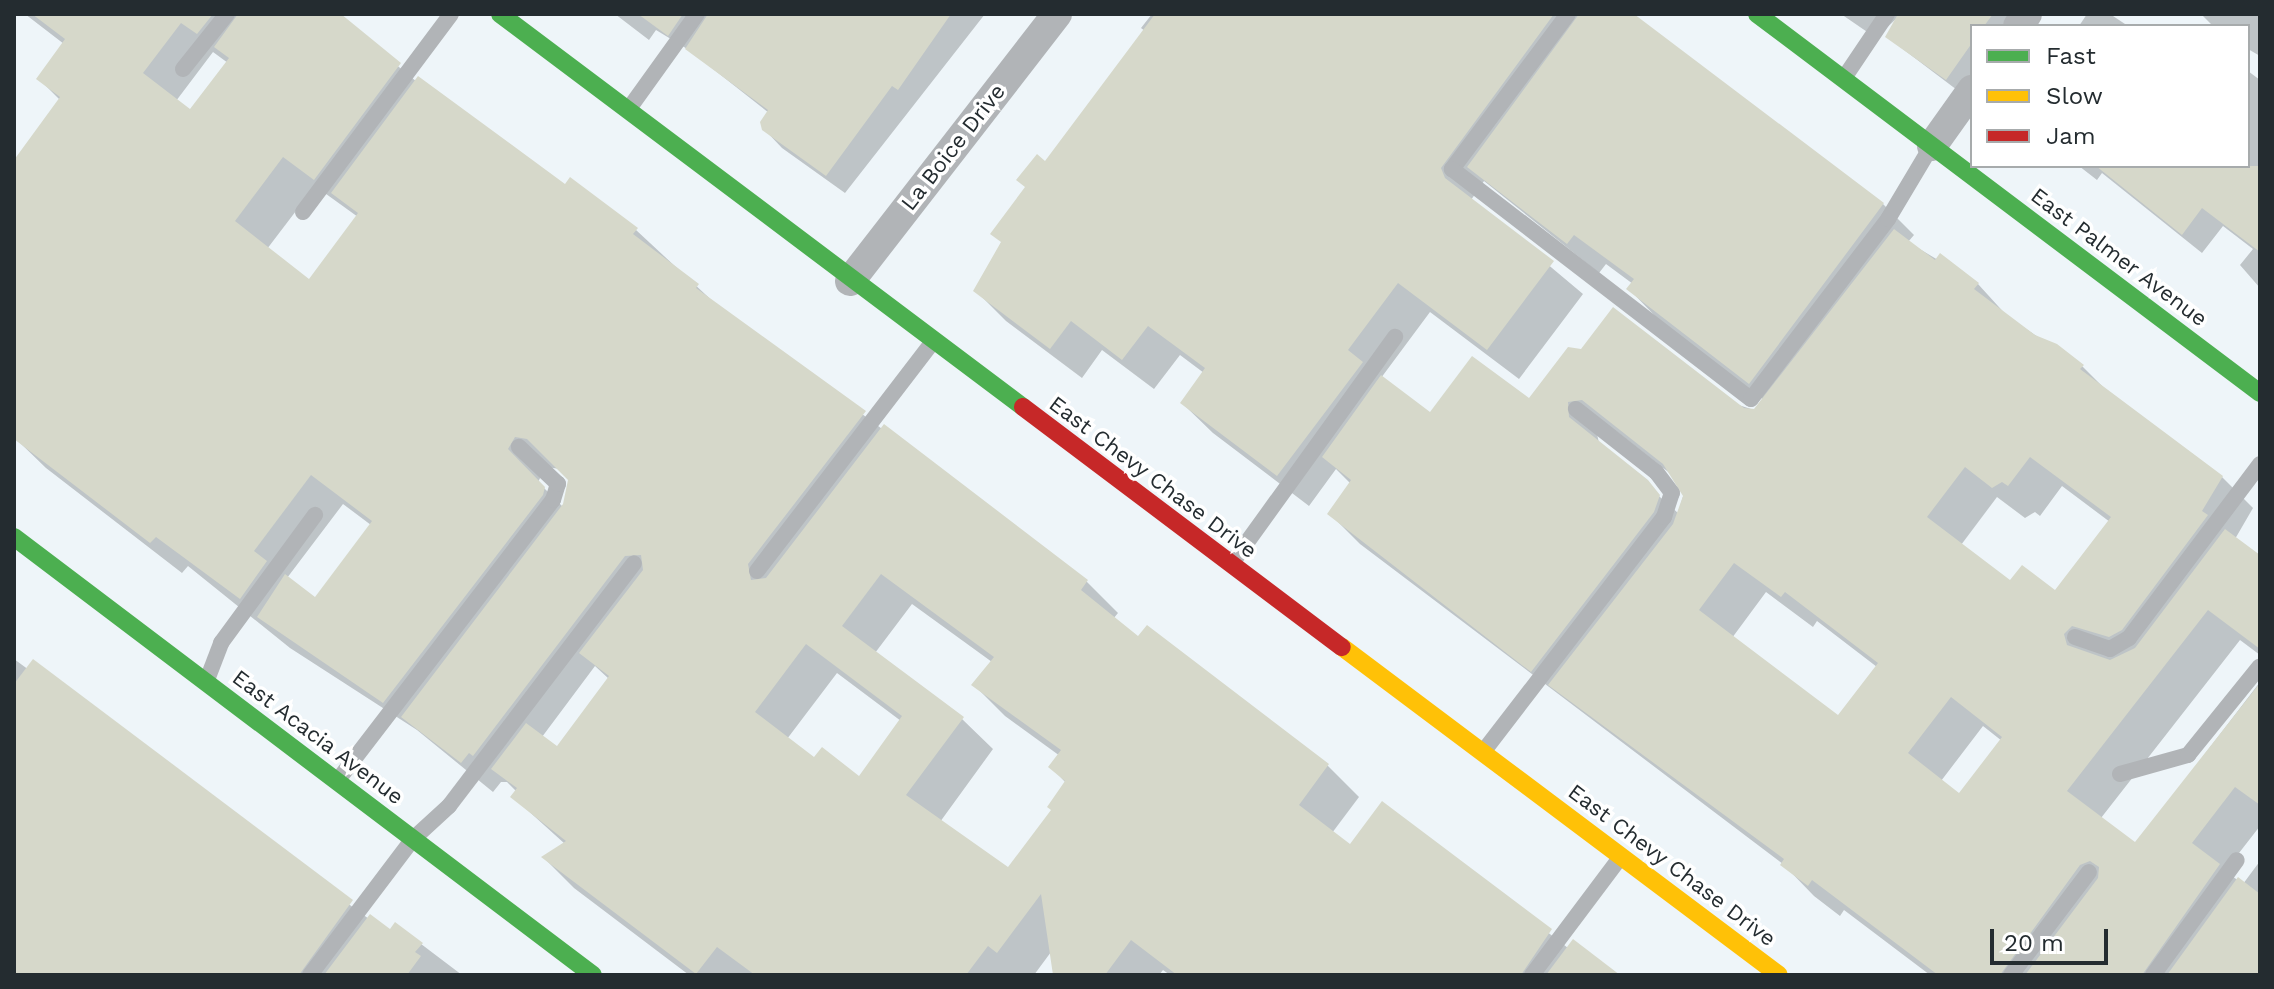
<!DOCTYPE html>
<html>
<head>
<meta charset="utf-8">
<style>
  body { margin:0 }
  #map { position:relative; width:2274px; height:989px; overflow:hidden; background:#eef5f9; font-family:"Work Sans",sans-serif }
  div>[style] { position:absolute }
  .shadow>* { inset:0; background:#0003 }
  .building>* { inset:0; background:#d6d8ca }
  .lane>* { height:16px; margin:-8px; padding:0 8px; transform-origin:8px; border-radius:8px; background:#b1b4b7 }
  .street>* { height:30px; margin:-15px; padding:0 15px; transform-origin:15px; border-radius:15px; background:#b1b4b7 }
  .fast>* { height:18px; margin:-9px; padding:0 9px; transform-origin:9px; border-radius:9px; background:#4caf50 }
  .slow>* { height:18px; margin:-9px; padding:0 9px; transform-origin:9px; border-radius:9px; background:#ffc107 }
  .jam>* { height:18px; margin:-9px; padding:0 9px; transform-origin:9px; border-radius:9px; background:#c62828 }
  span { translate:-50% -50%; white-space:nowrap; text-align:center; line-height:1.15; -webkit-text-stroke:7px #fff; paint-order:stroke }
  .street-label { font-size:22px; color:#242c30 }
  .frame { position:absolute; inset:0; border:16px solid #242c30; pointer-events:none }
  .legend { position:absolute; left:1970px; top:24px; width:280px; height:144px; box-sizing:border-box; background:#fff; border:2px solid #a7abac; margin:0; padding:10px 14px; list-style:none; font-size:24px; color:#242c30 }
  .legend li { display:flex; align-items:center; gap:16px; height:40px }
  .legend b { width:40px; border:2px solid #a7abac }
  .scale { position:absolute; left:1990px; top:929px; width:118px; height:36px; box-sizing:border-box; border:4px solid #242c30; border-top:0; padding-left:10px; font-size:24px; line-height:28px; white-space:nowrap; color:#242c30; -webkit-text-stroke:6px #fff; paint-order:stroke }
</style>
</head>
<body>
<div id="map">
  <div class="shadow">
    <div style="clip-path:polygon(evenodd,25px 14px,335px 14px,417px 82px,565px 187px,636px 230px,720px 308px,1087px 582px,1118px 613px,1113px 619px,1139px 639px,1147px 628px,1328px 766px,1359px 797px,1332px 833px,1350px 846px,1382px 804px,1568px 948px,1616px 975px,1170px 975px,1163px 970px,1159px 975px,1055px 975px,1051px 952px,1034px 975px,689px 975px,574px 888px,544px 858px,565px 844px,513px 797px,517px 792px,507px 782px,501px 782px,493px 792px,417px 730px,290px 648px,188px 566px,182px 573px,46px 468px,15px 438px,14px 161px,60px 100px,39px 79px,64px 44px,25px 14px,213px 52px,228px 63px,191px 112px,176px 101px,213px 52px,25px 14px,315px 186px,358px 217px,309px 282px,267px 249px,315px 186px,25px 14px,546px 467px,560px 469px,570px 480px,563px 507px,538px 482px,546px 467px,25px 14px,343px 504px,371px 525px,316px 600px,287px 578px,343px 504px,25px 14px,912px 604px,992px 662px,974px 685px,1005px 716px,1060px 756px,1051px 767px,1066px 783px,1053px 810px,1008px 870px,940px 822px,993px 749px,962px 719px,875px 653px,912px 604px,25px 14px,595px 666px,609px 679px,558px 749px,542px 737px,595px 666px,25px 14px,837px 673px,901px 721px,860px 778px,814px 760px,787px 739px,837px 673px)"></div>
    <div style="clip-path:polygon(615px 14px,985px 14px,845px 193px,782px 148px,764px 129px,769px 113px,689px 50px,656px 30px,649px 40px)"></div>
    <div style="clip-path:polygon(evenodd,1152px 14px,1627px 14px,1883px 204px,1914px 235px,1908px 242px,1978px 284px,2008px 317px,2082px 366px,2111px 395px,2222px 477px,2253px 508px,2235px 539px,2257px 555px,2260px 551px,2260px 655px,2240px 640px,2101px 818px,2136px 844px,2260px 682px,2260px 826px,2225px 871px,2243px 884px,2260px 861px,2260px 975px,1930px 975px,1844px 910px,1840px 916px,1814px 896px,1783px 864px,1360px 544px,1329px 513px,1351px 484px,1336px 469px,1309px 506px,1213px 433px,1182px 403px,1204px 373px,1180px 355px,1154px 389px,1102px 350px,1082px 378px,1006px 321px,975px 290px,1045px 164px,1145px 31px,1141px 28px,1152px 14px,1484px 181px,1599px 273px,1606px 264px,1633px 284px,1629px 289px,1659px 320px,1765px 401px,1757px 411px,1568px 349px,1530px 400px,1430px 415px,1381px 378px,1430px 312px,1519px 379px,1583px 294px,1471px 200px,1484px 181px,1152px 14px,1616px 431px,1676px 478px,1685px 490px,1678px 513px,1599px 443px,1597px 434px,1616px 431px,1152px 14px,2062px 486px,2110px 522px,2056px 593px,2011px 583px,1961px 545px,1997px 497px,2025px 518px,2035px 512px,2040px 516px,2062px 486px,1152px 14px,1766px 592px,1813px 627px,1817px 621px,1877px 667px,1839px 718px,1732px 638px,1766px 592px,1152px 14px,1983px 726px,2002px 741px,1960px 796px,1941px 781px,1983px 726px)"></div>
    <div style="clip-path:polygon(1841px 14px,2016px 14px,2007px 26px,1972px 26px,1972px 76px,1961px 93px,1887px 37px,1898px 17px,1876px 38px)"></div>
    <div style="clip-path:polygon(2087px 14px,2110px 14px,2128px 26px,2079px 26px)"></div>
    <div style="clip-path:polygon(2201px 14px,2260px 14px,2260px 56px,2248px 49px,2248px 26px,2213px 26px)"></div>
    <div style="clip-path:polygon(2248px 71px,2260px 80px,2260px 288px,2240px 265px,2253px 249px,2223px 226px,2202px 253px,2102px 173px,2097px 180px,2079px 166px,2248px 166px)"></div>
    <div style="clip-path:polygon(14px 659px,369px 919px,391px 932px,396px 925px,462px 975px,14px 975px)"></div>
  </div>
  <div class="building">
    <div style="clip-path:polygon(evenodd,32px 14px,213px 14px,197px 34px,181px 23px,143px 73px,190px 109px,229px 58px,214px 47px,238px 14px,341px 14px,401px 63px,314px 180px,283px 157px,235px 221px,309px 279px,358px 213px,331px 193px,418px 76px,565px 184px,570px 177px,638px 228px,633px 234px,699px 284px,696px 288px,866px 411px,748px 564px,751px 580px,766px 578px,884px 424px,1088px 580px,1081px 590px,1138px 636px,1147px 625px,1329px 764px,1299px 805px,1350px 844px,1382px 801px,1552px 929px,1521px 975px,1177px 975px,1131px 940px,1105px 975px,1053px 975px,1041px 894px,997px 953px,988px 946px,966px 975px,755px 975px,717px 947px,696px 974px,541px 857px,566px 841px,510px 797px,517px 788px,491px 769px,526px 723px,557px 746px,609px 676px,579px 653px,643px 570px,641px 555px,625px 556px,473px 756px,469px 753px,461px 763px,401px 717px,563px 504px,568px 480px,527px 439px,515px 437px,508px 449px,545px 487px,543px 495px,383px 703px,257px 617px,285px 574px,315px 597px,372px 521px,311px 475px,254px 551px,267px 561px,240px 599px,156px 537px,150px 543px,14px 439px,14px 160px,60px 97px,36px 79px,65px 39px,32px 14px,881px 574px,994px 657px,971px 685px,1061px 750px,1048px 767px,1065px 781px,1047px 807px,1051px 810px,1008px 867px,906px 795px,964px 717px,842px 626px,881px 574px,32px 14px,806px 644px,902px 716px,859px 776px,822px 747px,814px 757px,755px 712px,806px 644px)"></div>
    <div style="clip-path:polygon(638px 14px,683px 14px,668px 36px)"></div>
    <div style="clip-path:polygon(708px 14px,951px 14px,898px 90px,892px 86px,826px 176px,762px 130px,760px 122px,768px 110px,685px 49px)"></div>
    <div style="clip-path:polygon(1155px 14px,1554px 14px,1441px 168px,1445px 178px,1554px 261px,1487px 350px,1398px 283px,1348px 350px,1363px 362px,1277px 476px,1180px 403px,1205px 368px,1148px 326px,1122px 360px,1071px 321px,1050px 349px,973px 291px,1001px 242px,990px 234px,1025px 187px,1016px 180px,1037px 154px,1045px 161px)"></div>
    <div style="clip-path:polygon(1579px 14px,1634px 14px,1884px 203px,1749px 384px,1626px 289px,1634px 279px,1574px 235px,1567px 244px,1467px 167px)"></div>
    <div style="clip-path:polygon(1898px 14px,1993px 14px,1984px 26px,1972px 26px,1972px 43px,1946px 80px,1885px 37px)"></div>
    <div style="clip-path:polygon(2096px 166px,2260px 166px,2260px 252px,2202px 208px,2182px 235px)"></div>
    <div style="clip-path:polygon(evenodd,1894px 229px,1935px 260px,1940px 253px,1979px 283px,1974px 289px,2035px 335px,2057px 344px,2084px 365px,2080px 369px,2223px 476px,2202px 511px,2208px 515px,2122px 630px,2109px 637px,2072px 626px,2064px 634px,2067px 645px,2110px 660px,2135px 648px,2225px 529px,2260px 555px,2260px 649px,2208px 610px,2067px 791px,2135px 842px,2260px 683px,2260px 805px,2235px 787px,2192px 843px,2220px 864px,2142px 975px,2025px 975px,2098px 878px,2099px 867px,2090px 861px,2080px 865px,2000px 975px,1938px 975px,1812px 880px,1808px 886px,1780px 865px,1784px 859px,1548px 685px,1673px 524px,1683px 496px,1663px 464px,1582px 400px,1568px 402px,1569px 417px,1648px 480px,1660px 495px,1654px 512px,1531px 672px,1327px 514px,1351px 480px,1322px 457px,1381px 375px,1430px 412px,1472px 356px,1529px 398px,1568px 347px,1581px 349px,1613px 307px,1744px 408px,1754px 409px,1894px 229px,2030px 457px,2111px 517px,2055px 590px,2022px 565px,2010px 580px,1927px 517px,1965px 467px,1992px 488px,2002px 482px,2008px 486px,2030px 457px,1894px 229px,1734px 563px,1781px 597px,1785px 592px,1878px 663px,1838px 715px,1699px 610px,1734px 563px,1894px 229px,1951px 697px,2002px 737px,1959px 793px,1908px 753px,1951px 697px)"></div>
    <div style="clip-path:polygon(33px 659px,353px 900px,299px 975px,14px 975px,14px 684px)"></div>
    <div style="clip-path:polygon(2238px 877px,2260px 894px,2260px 975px,2167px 975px)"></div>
    <div style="clip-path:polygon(370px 914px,390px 929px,395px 922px,423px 943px,415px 952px,421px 956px,407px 975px,324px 975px)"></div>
    <div style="clip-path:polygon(1573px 939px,1620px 975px,1546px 975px)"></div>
  </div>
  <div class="lane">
    <div style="left:1568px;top:14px;width:194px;rotate:126.8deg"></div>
    <div style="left:1452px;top:169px;width:377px;rotate:37.6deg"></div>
    <div style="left:1751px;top:399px;width:226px;rotate:-52.7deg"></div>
    <div style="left:1888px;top:219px;width:84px;rotate:-59.2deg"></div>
    <div style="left:183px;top:69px;width:70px;rotate:-51.3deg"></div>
    <div style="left:1844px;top:78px;width:77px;rotate:-56.1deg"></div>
    <div style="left:628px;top:110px;width:118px;rotate:-54.3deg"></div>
    <div style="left:303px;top:212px;width:247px;rotate:-53.2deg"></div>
    <div style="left:1232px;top:563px;width:279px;rotate:-54.2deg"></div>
    <div style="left:757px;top:571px;width:289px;rotate:-52.5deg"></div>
    <div style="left:2075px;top:637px;width:37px;rotate:19deg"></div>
    <div style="left:2110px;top:649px;width:22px;rotate:-30deg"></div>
    <div style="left:2129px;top:638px;width:218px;rotate:-53deg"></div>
    <div style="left:207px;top:680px;width:40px;rotate:-69deg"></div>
    <div style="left:221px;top:643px;width:159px;rotate:-53.7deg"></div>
    <div style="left:1483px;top:752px;width:297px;rotate:-52.4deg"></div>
    <div style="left:1664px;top:517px;width:25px;rotate:-72deg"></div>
    <div style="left:1672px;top:493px;width:26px;rotate:-127deg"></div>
    <div style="left:1656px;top:472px;width:102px;rotate:-141.8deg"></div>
    <div style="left:2120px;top:774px;width:71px;rotate:-15.6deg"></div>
    <div style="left:2188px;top:755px;width:114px;rotate:-51deg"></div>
    <div style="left:338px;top:780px;width:353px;rotate:-52.5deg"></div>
    <div style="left:553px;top:500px;width:17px;rotate:-73deg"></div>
    <div style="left:558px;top:484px;width:54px;rotate:-136.5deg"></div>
    <div style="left:310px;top:975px;width:171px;rotate:-52.9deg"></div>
    <div style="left:413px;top:839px;width:49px;rotate:-42.5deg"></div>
    <div style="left:449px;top:806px;width:305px;rotate:-52.7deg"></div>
    <div style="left:1532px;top:975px;width:146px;rotate:-53.1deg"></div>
    <div style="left:2011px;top:975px;width:129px;rotate:-52.9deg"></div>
    <div style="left:2153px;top:975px;width:142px;rotate:-53.9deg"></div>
  </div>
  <div class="street">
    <div style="left:2018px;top:26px;width:15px;rotate:-53deg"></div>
    <div style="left:1932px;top:146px;width:69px;rotate:-54.5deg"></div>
    <div style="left:850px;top:281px;width:338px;rotate:-52.2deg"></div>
  </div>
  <div class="fast">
    <div style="left:500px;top:14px;width:654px;rotate:36.92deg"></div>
    <div style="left:1757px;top:14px;width:630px;rotate:37deg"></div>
    <div style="left:14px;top:537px;width:726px;rotate:37.11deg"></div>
  </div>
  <div class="slow">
    <div style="left:1342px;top:647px;width:546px;rotate:36.89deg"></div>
  </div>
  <div class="jam">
    <div style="left:1023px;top:407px;width:399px;rotate:37deg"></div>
  </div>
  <div class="street-label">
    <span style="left:953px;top:147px;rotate:-52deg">La Boice Drive</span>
    <span style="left:2119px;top:257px;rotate:37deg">East Palmer Avenue</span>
    <span style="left:1153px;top:477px;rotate:37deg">East Chevy Chase Drive</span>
    <span style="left:318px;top:737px;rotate:37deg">East Acacia Avenue</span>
    <span style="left:1672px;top:865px;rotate:37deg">East Chevy Chase Drive</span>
  </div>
  <div class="frame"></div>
  <ul class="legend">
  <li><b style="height:10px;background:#4caf50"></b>Fast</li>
  <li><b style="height:10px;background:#ffc107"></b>Slow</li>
  <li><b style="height:10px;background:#c62828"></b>Jam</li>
  </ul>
  <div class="scale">20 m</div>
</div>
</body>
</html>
